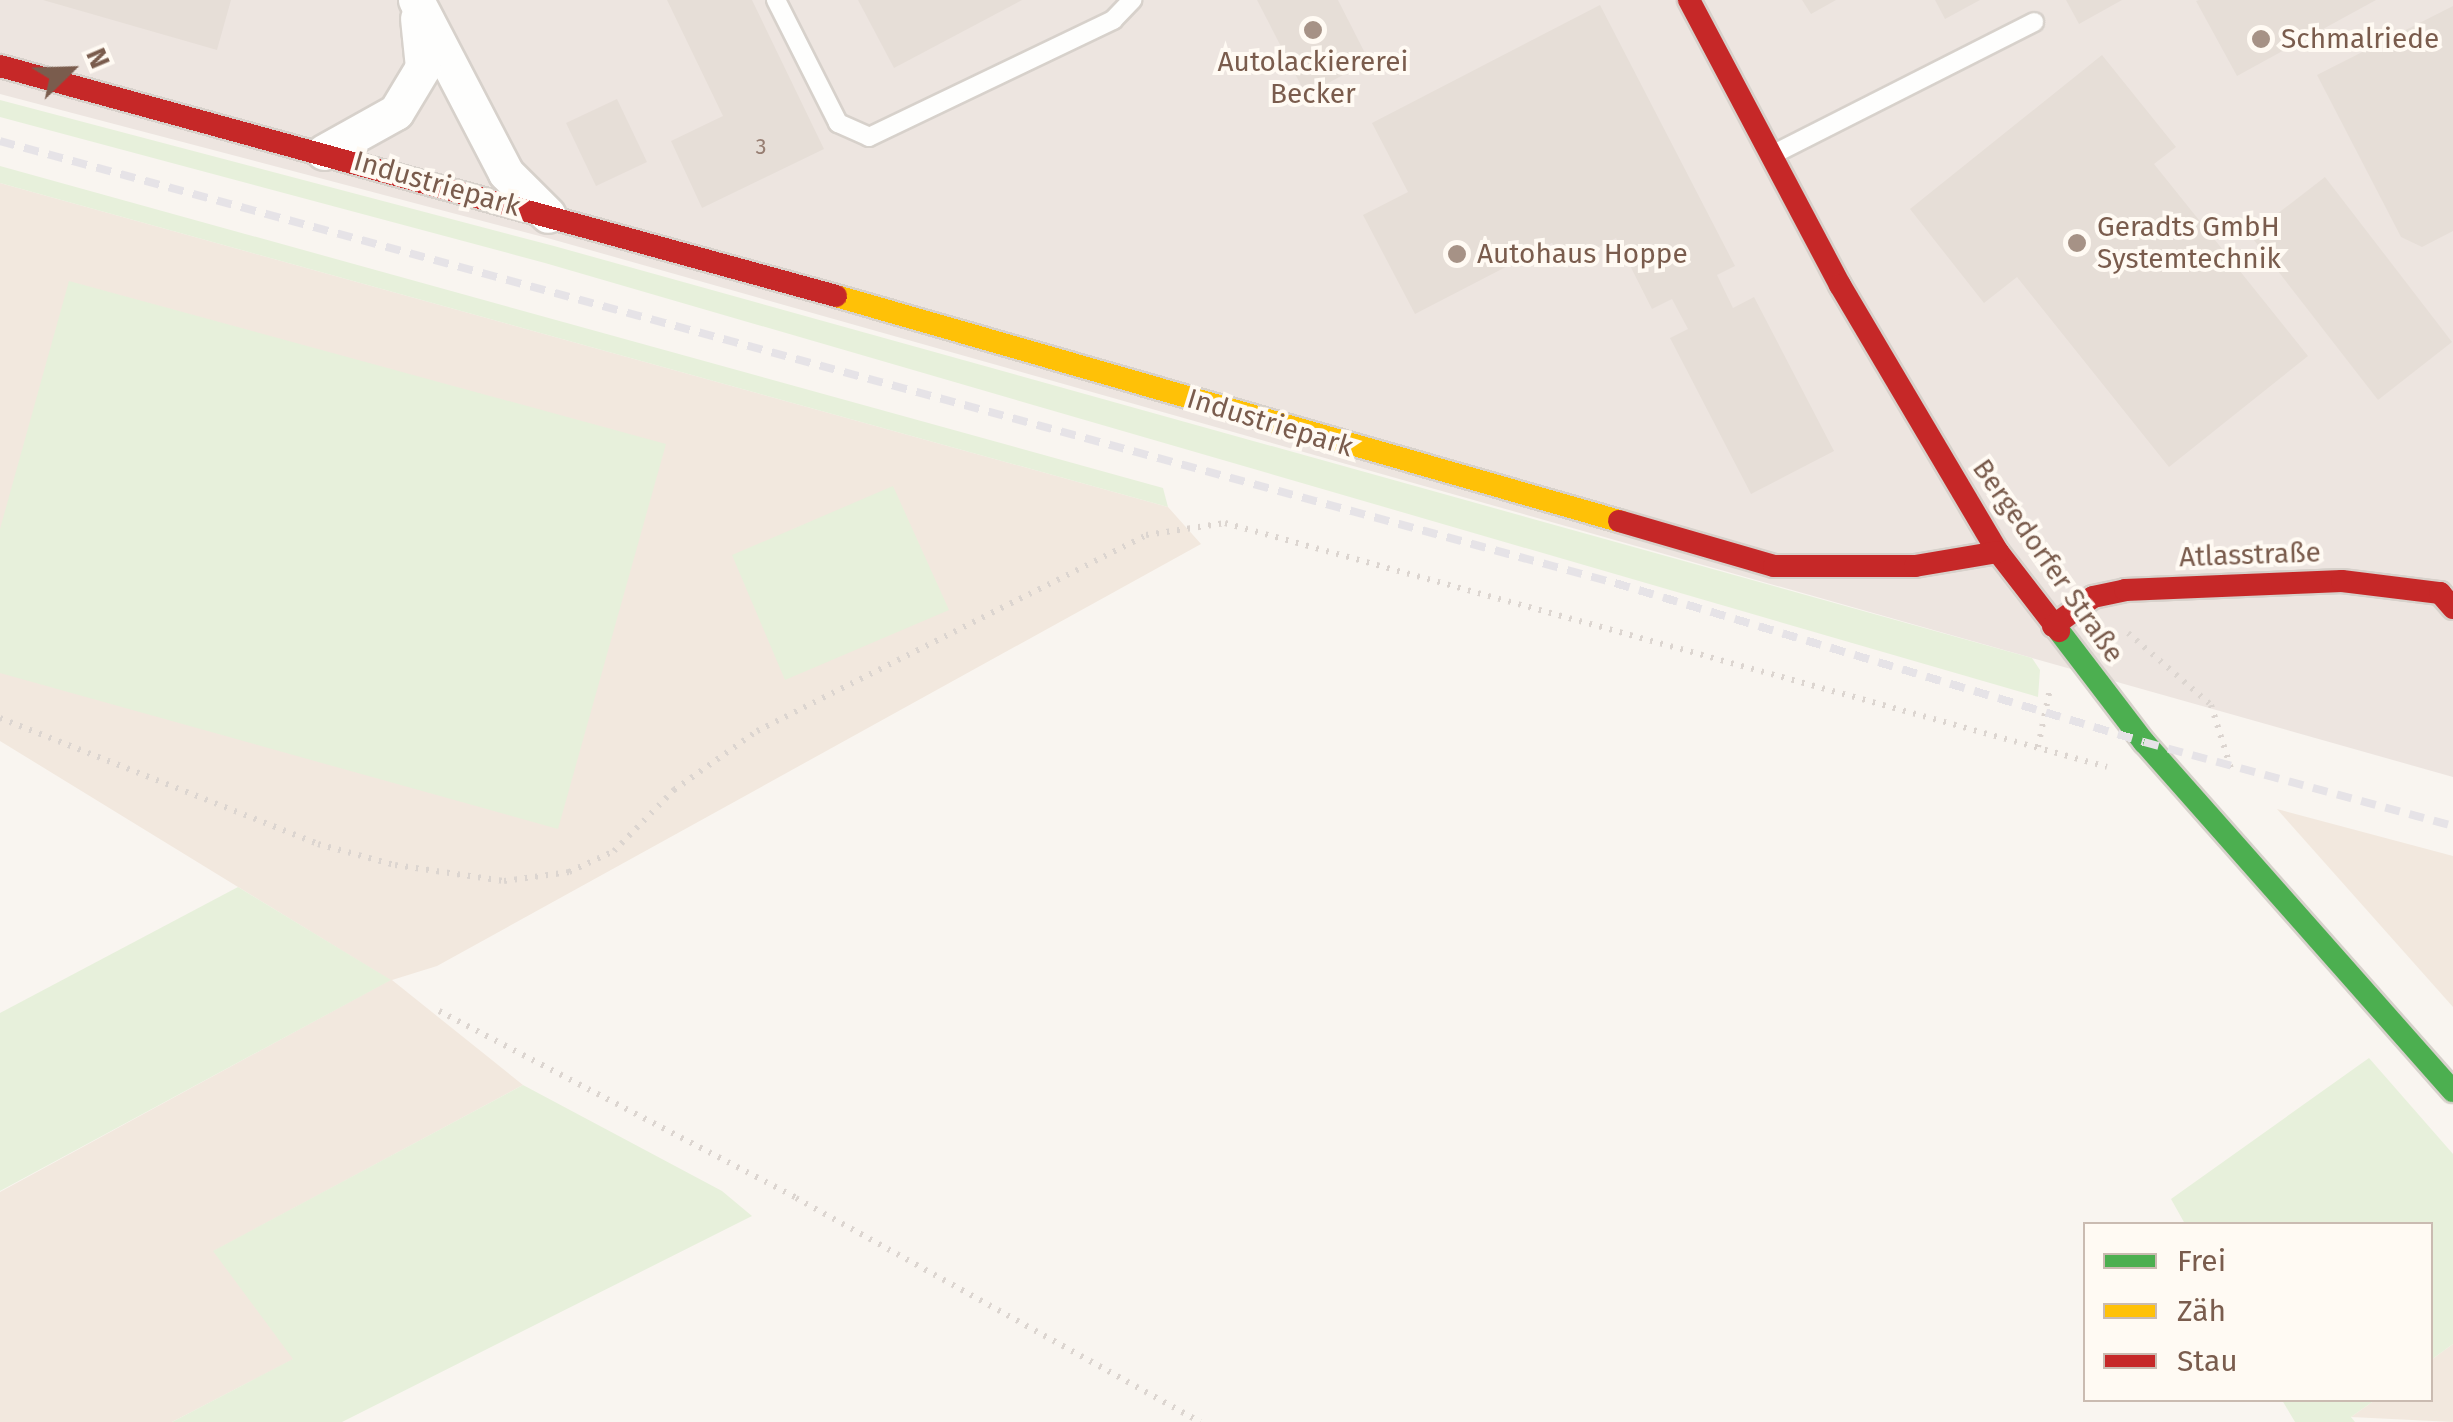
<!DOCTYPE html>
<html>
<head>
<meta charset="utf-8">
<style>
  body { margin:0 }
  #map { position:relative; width:2453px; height:1422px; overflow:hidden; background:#f9f5f0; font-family:"Fira Sans",sans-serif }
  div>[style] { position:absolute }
  .residential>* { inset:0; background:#f2e8de }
  .industrial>* { inset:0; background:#ede5e0 }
  .green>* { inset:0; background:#e7f0db }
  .building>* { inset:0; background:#e6ded7 }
  .path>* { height:6px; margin-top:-3px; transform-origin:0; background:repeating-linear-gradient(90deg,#dcd5d0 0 2.5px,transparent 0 10.5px) }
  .roads { filter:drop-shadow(2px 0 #d7d1cb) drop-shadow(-2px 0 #d7d1cb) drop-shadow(0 2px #d7d1cb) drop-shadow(0 -2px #d7d1cb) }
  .lane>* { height:18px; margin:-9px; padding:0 9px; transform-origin:9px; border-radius:9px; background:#fefefd }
  .street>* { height:35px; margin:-17.5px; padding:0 17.5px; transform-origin:17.5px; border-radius:17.5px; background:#fefefd }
  .fast>* { height:22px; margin:-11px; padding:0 11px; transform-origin:11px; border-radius:11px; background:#4caf50 }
  .slow>* { height:22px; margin:-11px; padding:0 11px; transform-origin:11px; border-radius:11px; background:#ffc107 }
  .jam>* { height:22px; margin:-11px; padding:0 11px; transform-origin:11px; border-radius:11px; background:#c62828 }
  .rail>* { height:8px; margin-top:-4px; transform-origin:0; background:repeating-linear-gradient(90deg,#e6e3e7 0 15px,transparent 0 25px) }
  .dots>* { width:28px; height:28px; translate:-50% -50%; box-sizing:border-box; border:5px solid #fffaf3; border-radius:50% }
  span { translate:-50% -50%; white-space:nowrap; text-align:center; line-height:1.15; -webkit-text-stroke:8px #fffaf3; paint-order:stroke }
  .number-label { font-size:22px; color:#977e72 }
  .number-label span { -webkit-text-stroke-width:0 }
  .poi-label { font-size:28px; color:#7a5c4d }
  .left { translate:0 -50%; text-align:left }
  .street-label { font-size:28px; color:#7a5c4d }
  .legend { position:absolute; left:2083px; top:1222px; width:350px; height:180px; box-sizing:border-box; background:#fffaf3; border:2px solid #cabbb1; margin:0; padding:12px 18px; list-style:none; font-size:30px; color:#7a5c4d }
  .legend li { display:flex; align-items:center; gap:20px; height:50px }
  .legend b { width:50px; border:2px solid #cabbb1 }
  .north { position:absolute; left:20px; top:20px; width:100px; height:100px; -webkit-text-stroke:8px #fffaf3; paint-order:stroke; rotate:67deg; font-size:28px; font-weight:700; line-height:40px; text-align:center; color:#7a5c4d }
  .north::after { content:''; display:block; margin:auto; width:35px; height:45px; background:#7a5c4d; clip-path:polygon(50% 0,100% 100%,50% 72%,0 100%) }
</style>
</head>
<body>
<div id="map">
  <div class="residential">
    <div style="clip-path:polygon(0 183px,1168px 507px,1201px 544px,437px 966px,392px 980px,523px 1085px,214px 1251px,294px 1359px,172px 1422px,0 1422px,0 1192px,390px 980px,0 741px)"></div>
    <div style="clip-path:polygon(2277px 809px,2453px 856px,2453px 1007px)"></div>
    <div style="clip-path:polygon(2453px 1344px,2453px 1422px,2351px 1417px,2375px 1400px,2430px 1400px,2431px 1360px)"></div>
  </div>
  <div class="industrial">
    <div style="clip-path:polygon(0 0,2453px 0,2453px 777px,551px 239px,0 94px)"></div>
  </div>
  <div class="green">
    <div style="clip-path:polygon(0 100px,554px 246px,2032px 658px,2040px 670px,2038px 697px,545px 263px,0 117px)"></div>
    <div style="clip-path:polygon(0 166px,1163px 488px,1168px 507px,0 183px)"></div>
    <div style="clip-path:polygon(69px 281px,666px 444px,558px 829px,0 673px,0 529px)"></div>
    <div style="clip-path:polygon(893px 486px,949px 610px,785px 680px,732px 555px)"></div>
    <div style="clip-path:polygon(238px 887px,391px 980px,0 1191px,0 1013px)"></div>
    <div style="clip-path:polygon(2369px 1058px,2453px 1154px,2453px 1344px,2431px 1360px,2430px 1224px,2185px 1224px,2171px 1199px)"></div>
    <div style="clip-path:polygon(523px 1085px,722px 1191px,752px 1216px,342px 1422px,172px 1422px,293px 1359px,213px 1251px)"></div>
    <div style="clip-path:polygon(2282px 1400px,2375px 1400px,2351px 1417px,2355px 1422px,2295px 1422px)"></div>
  </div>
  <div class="building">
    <div style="clip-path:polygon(43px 0,231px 0,217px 50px)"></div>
    <div style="clip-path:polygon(667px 0,752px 0,824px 149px,702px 208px,671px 141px,723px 116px)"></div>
    <div style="clip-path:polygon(858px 0,1022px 0,894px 68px)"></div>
    <div style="clip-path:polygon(1257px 0,1338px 0,1369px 61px,1306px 95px)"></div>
    <div style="clip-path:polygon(1802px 0,1836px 0,1811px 14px)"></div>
    <div style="clip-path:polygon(1935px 0,1980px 0,1945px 19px)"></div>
    <div style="clip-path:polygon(2066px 0,2122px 0,2079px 24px)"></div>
    <div style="clip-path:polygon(2376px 0,2237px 76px,2196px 1px,2199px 0)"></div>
    <div style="clip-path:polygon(1600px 5px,1735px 266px,1717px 275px,1733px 308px,1754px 297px,1834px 451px,1751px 494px,1670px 338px,1688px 329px,1672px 299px,1652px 309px,1616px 238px,1564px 265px,1552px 243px,1415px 314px,1363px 215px,1408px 192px,1372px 123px)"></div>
    <div style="clip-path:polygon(2453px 6px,2453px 231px,2422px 247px,2401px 237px,2317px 75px)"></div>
    <div style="clip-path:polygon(2102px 55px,2176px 147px,2154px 164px,2308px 356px,2169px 467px,2017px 277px,1984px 303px,1910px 209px)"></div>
    <div style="clip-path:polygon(617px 99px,647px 162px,596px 186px,566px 123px)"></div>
    <div style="clip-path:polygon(2325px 177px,2452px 342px,2378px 400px,2250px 235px)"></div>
  </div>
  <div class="path">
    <div style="left:2128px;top:633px;width:110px;rotate:40.9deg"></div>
    <div style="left:2211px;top:705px;width:67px;rotate:72.6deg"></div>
    <div style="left:0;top:718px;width:342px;rotate:21.6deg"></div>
    <div style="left:318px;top:844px;width:80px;rotate:15.3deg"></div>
    <div style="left:395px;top:865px;width:110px;rotate:8.4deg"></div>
    <div style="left:504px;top:881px;width:66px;rotate:-7.9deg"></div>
    <div style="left:569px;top:872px;width:50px;rotate:-25deg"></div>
    <div style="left:614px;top:851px;width:86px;rotate:-45.5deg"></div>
    <div style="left:674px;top:790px;width:102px;rotate:-35.4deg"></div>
    <div style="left:757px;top:731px;width:436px;rotate:-26.7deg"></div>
    <div style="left:1146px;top:535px;width:80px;rotate:-8.6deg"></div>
    <div style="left:1225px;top:523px;width:915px;rotate:15.46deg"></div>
    <div style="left:2038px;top:747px;width:59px;rotate:-78.3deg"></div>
    <div style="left:439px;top:1011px;width:403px;rotate:27.6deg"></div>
    <div style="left:796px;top:1198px;width:462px;rotate:29deg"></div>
  </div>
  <div class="roads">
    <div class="lane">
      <div style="left:776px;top:0;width:138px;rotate:63.2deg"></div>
      <div style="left:838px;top:123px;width:34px;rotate:24deg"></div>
      <div style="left:869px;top:137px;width:271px;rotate:-25.6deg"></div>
      <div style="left:1113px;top:20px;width:28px;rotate:-46deg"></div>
      <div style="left:1772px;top:155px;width:294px;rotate:-26.9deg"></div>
    </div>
    <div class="street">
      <div style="left:416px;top:0;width:195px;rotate:62.5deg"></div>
      <div style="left:506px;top:173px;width:59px;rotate:45deg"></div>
      <div style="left:324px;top:152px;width:82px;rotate:-29.1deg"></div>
      <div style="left:396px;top:112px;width:52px;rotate:-59deg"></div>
      <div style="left:423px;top:67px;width:49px;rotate:-95.8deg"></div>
    </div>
    <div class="fast">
      <div style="left:2059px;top:631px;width:140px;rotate:52.6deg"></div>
      <div style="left:2144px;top:742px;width:466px;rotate:48.5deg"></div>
    </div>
    <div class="slow">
      <div style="left:836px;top:296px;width:815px;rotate:16.03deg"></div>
    </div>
    <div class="jam">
      <div style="left:1689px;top:0;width:323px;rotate:62.1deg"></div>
      <div style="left:1840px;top:285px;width:310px;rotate:59.4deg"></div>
      <div style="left:1998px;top:552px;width:100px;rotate:52.3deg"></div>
      <div style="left:0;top:66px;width:867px;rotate:15.38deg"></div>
      <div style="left:1619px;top:521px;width:161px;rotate:16.2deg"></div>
      <div style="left:1774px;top:566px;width:141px"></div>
      <div style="left:1915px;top:566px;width:84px;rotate:-9.6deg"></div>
      <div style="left:2053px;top:626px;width:49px;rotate:-35.9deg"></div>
      <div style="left:2093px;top:597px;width:33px;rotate:-12deg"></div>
      <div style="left:2125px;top:590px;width:217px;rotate:-2.4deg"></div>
      <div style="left:2342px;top:581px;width:99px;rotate:7deg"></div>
      <div style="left:2440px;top:593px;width:20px;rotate:49deg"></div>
    </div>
  </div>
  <div class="rail">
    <div style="left:0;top:141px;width:1674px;rotate:15.31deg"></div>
    <div style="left:1615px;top:583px;width:552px;rotate:16.73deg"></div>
    <div style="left:2144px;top:742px;width:320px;rotate:15.2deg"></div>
  </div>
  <div class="dots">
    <div style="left:1313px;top:30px;background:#a69286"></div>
    <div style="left:2261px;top:39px;background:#a69286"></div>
    <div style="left:2077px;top:243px;background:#a69286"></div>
    <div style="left:1457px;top:254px;background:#a69286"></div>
  </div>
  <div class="number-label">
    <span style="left:761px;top:147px">3</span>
  </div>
  <div class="poi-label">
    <span class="left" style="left:2281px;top:39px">Schmalriede</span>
    <span style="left:1313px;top:78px">Autolackiererei<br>Becker</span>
    <span class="left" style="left:2097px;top:243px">Geradts GmbH<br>Systemtechnik</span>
    <span class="left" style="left:1477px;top:254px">Autohaus Hoppe</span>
  </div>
  <div class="street-label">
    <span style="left:437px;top:184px;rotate:16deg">Industriepark</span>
    <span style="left:1270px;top:423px;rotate:17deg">Industriepark</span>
    <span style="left:2250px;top:555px;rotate:-2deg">Atlasstraße</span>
    <span style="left:2048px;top:561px;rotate:55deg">Bergedorfer Straße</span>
  </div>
  <ul class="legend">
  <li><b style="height:12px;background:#4caf50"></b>Frei</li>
  <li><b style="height:12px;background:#ffc107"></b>Zäh</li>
  <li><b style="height:12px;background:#c62828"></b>Stau</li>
  </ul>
  <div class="north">N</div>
</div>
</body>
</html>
